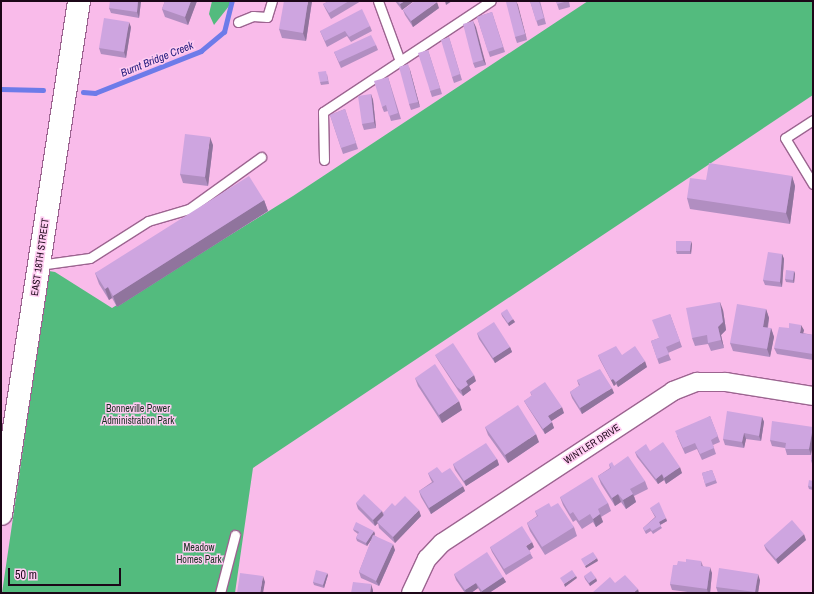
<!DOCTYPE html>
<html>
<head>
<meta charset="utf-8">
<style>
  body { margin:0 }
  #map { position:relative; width:814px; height:594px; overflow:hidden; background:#f9bbea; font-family:"Archivo Narrow",sans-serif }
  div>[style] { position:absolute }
  .green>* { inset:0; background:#53bb7e }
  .stream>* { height:4.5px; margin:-2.25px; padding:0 2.25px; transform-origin:2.25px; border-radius:2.25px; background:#6d7be9 }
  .roads { filter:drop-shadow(1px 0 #9c6490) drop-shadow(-1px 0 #9c6490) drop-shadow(0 1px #9c6490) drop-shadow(0 -1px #9c6490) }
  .service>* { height:9px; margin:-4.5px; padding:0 4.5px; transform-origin:4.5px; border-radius:4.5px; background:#fff }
  .minor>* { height:18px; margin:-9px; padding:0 9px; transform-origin:9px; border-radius:9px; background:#fff }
  .tertiary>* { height:22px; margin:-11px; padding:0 11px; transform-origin:11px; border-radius:11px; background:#fff }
  .wall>* { inset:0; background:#b18ec1 }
  .shaded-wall>* { inset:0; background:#90749d }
  .building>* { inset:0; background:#cea5e0 }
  span { translate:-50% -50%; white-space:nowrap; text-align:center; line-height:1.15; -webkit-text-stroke:3px #ffccf2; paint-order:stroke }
  .street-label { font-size:10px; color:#1c0718 }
  .park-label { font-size:10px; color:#193022 }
  .water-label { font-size:11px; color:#20197b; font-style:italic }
  .frame { position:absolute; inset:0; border:2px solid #1c0718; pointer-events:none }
  .scale { position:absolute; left:8px; top:568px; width:113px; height:18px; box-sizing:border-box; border:2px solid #1c0718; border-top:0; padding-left:5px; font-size:12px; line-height:14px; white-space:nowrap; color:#1c0718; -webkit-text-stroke:3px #ffccf2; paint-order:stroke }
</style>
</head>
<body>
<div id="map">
  <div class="green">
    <div style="clip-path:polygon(212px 1px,233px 1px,214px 25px,209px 14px)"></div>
    <div style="clip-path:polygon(588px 1px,813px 1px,813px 95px,253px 468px,235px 593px,2px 593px,49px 271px,55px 272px,112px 308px,293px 196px)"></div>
  </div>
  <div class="stream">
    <div style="left:1px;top:89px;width:42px;rotate:1.4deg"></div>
    <div style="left:83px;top:92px;width:12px;rotate:5deg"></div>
    <div style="left:95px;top:93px;width:114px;rotate:-21.6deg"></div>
    <div style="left:201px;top:51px;width:30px;rotate:-40deg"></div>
    <div style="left:224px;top:32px;width:32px;rotate:-76deg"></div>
  </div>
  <div class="roads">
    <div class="service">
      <div style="left:378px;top:1px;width:64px;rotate:69.9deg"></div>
      <div style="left:238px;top:22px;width:16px;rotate:-22deg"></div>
      <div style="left:253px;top:16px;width:14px;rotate:4deg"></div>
      <div style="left:267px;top:17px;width:17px;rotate:-73deg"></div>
      <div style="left:813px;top:120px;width:33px;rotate:147deg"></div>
      <div style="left:785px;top:138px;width:54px;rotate:58.7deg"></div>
      <div style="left:324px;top:160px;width:48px;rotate:-91.2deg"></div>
      <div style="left:323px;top:112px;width:201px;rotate:-33.5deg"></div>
      <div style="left:39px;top:265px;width:51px;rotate:-7.8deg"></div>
      <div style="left:90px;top:258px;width:69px;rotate:-32.5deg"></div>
      <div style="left:148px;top:221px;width:43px;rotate:-16.3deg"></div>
      <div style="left:189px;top:209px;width:89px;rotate:-35.8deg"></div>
      <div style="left:220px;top:593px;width:60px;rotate:-75.5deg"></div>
    </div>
    <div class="minor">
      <div style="left:411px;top:593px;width:38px;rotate:-65deg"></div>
      <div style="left:427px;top:559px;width:22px;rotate:-47deg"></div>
      <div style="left:442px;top:543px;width:277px;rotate:-33.3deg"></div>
      <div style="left:673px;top:391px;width:26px;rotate:-21deg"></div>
      <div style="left:697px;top:382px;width:29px"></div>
      <div style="left:726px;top:382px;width:88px;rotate:9.1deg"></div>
    </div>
    <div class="tertiary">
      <div style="left:1px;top:514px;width:519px;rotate:-81.35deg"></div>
    </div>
  </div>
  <div class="wall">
    <div style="clip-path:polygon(141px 1px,139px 18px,111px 13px,109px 8px)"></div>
    <div style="clip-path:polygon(165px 1px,197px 1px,188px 25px,165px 17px,162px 9px)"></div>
    <div style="clip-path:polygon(312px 1px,306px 41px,282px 38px,279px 29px)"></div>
    <div style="clip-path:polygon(329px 1px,361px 1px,331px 19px,326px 10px,323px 4px)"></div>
    <div style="clip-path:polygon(395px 1px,414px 1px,402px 10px)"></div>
    <div style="clip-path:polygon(516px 1px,527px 40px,517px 43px,515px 37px)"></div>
    <div style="clip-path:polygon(530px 1px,540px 1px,546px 24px,538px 26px)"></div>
    <div style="clip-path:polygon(556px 1px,569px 1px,570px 7px,559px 10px)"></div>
    <div style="clip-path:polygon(439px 8px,413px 27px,405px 15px,403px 10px)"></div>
    <div style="clip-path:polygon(492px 12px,505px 52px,490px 57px,477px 17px)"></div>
    <div style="clip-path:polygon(473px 21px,486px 65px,475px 68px,473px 63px)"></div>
    <div style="clip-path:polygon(370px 26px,372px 31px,351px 42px,347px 36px,327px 47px,320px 31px)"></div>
    <div style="clip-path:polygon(131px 27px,126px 58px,101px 54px,99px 48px)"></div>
    <div style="clip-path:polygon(449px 37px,462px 80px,454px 83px,452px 77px)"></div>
    <div style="clip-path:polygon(376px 45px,378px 50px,341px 68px,334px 52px)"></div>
    <div style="clip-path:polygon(428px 50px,442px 94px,432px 97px,430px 91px)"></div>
    <div style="clip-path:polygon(410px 70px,420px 107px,411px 110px,409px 104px)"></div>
    <div style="clip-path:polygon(327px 74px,329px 84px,321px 85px,320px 82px)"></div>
    <div style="clip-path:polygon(388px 77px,401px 119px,391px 121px,388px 111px,384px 112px,382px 107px)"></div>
    <div style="clip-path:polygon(371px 94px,373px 100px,376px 128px,364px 130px,362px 124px)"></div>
    <div style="clip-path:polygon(345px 109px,358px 149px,343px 154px,330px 115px)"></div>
    <div style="clip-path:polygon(213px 145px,208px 186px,183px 183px,180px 174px)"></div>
    <div style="clip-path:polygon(792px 176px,795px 186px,790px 224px,690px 209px,687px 198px,706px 180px)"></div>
    <div style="clip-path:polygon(264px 200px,268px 211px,117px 307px,112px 298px,109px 300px,99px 284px,95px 273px)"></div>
    <div style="clip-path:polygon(692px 244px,691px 254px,677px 254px,676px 251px)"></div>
    <div style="clip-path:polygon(782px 254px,784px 259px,782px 287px,765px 285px,763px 280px)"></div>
    <div style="clip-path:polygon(794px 271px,795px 274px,794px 283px,786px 282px,785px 279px)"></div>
    <div style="clip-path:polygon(766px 309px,769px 318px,768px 328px,771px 328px,774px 337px,770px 357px,733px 351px,730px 343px)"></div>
    <div style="clip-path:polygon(723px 310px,726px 330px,721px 335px,724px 348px,711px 351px,708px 344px,695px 346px,692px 338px)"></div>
    <div style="clip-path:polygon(501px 313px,515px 322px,509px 326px,502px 316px)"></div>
    <div style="clip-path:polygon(670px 314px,682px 347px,668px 353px,671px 360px,659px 364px,651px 341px,659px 338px)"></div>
    <div style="clip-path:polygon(804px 330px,803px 333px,813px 335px,813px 360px,777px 354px,774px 348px)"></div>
    <div style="clip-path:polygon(477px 333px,510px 347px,512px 352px,495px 363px,479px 339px)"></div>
    <div style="clip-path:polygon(435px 355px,476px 381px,469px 386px,471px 390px,463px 396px,459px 392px,438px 360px)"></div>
    <div style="clip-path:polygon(598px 355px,622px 355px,647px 367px,618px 387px,616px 384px,614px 386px,600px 360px)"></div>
    <div style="clip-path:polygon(415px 378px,462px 410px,442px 423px,418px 386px)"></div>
    <div style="clip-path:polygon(577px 380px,614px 393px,582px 414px,572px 398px,570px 392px,579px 386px)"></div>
    <div style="clip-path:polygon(530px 392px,564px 413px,551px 421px,554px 428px,545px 434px,527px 406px,524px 401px,532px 396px)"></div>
    <div style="clip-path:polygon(710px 416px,720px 442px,713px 445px,716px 454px,702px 460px,697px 449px,685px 454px,677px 436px)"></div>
    <div style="clip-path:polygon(762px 417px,764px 422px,761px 441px,746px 439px,744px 448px,725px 445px,723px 439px)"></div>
    <div style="clip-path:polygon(485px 427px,539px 442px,508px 463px,488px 435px)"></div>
    <div style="clip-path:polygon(813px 427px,811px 455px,787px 455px,785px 448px,772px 446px,770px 440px)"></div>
    <div style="clip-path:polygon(813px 445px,813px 467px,811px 460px)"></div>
    <div style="clip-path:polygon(650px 451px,682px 473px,666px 484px,664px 480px,658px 484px,637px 457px,635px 452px)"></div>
    <div style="clip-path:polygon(497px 459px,499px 465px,466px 486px,455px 470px,453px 464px)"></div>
    <div style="clip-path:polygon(609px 464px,614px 466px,645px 481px,648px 489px,634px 496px,636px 502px,626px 509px,621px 502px,615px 506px,601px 484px,598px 476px,610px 468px)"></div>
    <div style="clip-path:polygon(712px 470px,717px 483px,706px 487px,702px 473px)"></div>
    <div style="clip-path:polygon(428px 473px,442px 473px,465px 491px,431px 514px,421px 497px,419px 491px,432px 482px,430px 478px)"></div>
    <div style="clip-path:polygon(813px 481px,813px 490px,809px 489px,808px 486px)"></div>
    <div style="clip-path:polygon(560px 497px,608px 503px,611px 511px,601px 517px,603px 522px,596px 527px,593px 522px,582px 529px,576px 520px,573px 522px,563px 505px)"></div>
    <div style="clip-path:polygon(356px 503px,382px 511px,383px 516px,383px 513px,395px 506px,421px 516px,395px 543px,379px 528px,378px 523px,375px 526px,358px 509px)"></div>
    <div style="clip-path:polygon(551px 507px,574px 527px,577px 536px,545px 555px,530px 531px,527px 523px,537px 516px,535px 511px)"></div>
    <div style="clip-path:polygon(650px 508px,667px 521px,660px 525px,662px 528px,653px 534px,651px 531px,646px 534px,643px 528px,655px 517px)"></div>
    <div style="clip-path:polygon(353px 529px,375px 534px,374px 535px,395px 550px,379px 586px,361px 578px,359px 572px,372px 539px,367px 546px,357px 541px,356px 538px,358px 534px,354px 531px)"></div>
    <div style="clip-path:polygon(806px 540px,778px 564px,766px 550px,764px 545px)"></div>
    <div style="clip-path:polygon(490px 547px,534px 547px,529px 551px,533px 558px,506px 575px,492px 552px)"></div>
    <div style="clip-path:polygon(701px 561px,703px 566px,712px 573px,710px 593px,695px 593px,672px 590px,670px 584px,677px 565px,686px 562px)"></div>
    <div style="clip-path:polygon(454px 574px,503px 577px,506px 582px,489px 593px,481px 593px,478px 588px,471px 593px,465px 593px,456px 580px)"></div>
    <div style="clip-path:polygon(328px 575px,324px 588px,314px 585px,313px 582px)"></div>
    <div style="clip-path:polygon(584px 576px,597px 581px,590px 586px,585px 579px)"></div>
    <div style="clip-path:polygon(760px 580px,758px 593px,718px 593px,716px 587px)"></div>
  </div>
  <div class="shaded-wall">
    <div style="clip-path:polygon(138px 1px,141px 1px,139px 18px,137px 12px)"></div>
    <div style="clip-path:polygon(191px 1px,197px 1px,188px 25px,185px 17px)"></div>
    <div style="clip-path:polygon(308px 1px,312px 1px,306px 41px,303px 33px)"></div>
    <div style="clip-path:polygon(405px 1px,414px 1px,402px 10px,400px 4px)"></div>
    <div style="clip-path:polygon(445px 1px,452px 1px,446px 5px)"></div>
    <div style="clip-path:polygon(516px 1px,518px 5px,527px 40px,525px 34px)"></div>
    <div style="clip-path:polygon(437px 2px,439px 8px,413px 27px,411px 21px)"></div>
    <div style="clip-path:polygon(473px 21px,476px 27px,486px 65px,483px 60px)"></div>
    <div style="clip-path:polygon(129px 22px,131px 27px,126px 58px,124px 52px)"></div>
    <div style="clip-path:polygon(408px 64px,410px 70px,420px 107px,418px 102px)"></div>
    <div style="clip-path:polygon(371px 94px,373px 100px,376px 128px,374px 122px)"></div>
    <div style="clip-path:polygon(210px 137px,213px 145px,208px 186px,205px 177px)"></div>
    <div style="clip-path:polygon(792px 176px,795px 186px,790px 224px,786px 213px)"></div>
    <div style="clip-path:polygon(264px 200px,268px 211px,117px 307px,113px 296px)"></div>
    <div style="clip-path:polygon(691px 241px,692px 244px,691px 254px,690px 251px)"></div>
    <div style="clip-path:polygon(782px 254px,784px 259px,782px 287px,780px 282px)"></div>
    <div style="clip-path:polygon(794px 271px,795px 274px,794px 283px,793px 280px)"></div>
    <div style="clip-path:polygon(108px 287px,112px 298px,109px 300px,105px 289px)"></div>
    <div style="clip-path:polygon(720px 302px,723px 310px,726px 330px,721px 335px,724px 348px,721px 340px,718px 327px)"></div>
    <div style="clip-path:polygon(766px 309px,769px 318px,766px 335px,763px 327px)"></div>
    <div style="clip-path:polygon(513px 319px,515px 322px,509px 326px,508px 323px)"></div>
    <div style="clip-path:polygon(801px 325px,804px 330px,802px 338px,800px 333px)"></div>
    <div style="clip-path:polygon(771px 328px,774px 337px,770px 357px,767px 349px)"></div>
    <div style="clip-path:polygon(510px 347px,512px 352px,495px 363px,493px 358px)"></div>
    <div style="clip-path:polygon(645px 361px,647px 367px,618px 387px,616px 382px)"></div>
    <div style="clip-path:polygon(474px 375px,476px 381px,469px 386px,471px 390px,463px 396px,461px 390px,466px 381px)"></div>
    <div style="clip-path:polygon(613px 379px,616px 384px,614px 386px,611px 380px)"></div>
    <div style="clip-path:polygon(612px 388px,614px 393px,582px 414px,580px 408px)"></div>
    <div style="clip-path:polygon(459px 401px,462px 410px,442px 423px,439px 415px)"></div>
    <div style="clip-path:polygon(562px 407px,564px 413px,550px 422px,548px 416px)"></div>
    <div style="clip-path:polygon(762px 417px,764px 422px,761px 441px,759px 436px)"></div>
    <div style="clip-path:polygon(552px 422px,554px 428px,545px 434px,543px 429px)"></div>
    <div style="clip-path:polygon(813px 427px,813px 444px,811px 455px,809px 449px)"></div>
    <div style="clip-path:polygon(744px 433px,746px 439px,744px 448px,742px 442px)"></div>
    <div style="clip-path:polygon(536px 434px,539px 442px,508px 463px,505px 455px)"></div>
    <div style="clip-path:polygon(497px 459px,499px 465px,466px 486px,464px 481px)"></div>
    <div style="clip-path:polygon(680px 467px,682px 473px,666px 484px,664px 478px)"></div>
    <div style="clip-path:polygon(662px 474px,664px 480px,658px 484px,656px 479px)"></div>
    <div style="clip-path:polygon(463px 486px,465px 491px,431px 514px,429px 508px)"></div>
    <div style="clip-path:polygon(618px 494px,621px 502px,615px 506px,612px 498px)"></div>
    <div style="clip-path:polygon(633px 494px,636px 502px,626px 509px,623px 500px)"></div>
    <div style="clip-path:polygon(419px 510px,421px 516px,395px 543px,393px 537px)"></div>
    <div style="clip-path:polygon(382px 511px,384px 517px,375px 526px,373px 520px)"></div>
    <div style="clip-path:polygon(600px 514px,603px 522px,596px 527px,593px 519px)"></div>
    <div style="clip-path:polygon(666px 518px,667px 521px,660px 525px,659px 522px)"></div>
    <div style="clip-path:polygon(374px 531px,375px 534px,367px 546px,366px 543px)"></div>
    <div style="clip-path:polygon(804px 534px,806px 540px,778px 564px,776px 559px)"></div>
    <div style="clip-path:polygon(532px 542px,534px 547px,528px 551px,526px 546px)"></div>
    <div style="clip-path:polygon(393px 544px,395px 550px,379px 586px,376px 581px)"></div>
    <div style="clip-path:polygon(597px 558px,598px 561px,586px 568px,585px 566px)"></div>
    <div style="clip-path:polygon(710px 567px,712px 573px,710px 593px,708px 593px,707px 589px)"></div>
    <div style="clip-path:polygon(327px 573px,328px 575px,324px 588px,323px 585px)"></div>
    <div style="clip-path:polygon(758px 574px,760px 580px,758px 593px,755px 593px)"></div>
    <div style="clip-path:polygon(263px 576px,265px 582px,263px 593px,260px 593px)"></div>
    <div style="clip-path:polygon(576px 576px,577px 578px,565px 587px,564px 584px)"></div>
    <div style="clip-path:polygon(503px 577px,506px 582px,489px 593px,482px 593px,482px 591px)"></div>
    <div style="clip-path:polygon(596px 578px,597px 581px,590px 586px,589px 583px)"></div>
    <div style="clip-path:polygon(476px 583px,478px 588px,471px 593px,466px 593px,465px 590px)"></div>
    <div style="clip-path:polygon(371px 584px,373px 590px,373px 593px,370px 593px)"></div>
    <div style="clip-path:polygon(638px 589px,639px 593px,633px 593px)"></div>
  </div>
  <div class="building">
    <div style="clip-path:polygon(110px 1px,138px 1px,137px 12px,109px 8px)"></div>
    <div style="clip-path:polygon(165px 1px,191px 1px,185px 17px,162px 9px)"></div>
    <div style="clip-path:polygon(284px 1px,308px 1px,303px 33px,279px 29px)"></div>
    <div style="clip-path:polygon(329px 1px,349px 1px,329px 13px,323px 4px)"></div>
    <div style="clip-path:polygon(397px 1px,405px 1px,400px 4px)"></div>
    <div style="clip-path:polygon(415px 1px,436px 1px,437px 2px,411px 21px,403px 10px)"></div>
    <div style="clip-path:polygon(509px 1px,516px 1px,525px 34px,515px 37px,506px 2px)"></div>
    <div style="clip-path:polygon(530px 1px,539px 1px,544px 18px,536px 21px)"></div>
    <div style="clip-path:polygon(556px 1px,568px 1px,557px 4px)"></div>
    <div style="clip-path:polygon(362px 9px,370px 26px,349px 37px,345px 31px,325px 41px,320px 31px)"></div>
    <div style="clip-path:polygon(492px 12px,503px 47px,488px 52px,477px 17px)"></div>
    <div style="clip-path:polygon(104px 18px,129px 22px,124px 52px,99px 48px)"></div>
    <div style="clip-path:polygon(473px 21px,483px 60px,473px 63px,463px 24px)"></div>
    <div style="clip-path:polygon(371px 35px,376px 45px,339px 62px,334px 52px)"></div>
    <div style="clip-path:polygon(449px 37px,460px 74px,452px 77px,441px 40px)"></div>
    <div style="clip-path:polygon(428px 50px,440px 88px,430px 91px,418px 53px)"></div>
    <div style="clip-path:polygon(408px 64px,418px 102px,409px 104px,399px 67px)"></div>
    <div style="clip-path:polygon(326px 71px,328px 81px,320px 82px,318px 72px)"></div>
    <div style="clip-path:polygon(388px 77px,398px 113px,389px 116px,386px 105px,382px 107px,374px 81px)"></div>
    <div style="clip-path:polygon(371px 94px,374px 122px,362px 124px,358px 96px)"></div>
    <div style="clip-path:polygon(345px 109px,356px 143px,341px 148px,330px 115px)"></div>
    <div style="clip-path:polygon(185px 134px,210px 137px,205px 177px,180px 174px)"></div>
    <div style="clip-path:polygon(709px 163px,792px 176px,786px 213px,687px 198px,690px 178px,706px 180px)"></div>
    <div style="clip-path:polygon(249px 176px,264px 200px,113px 296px,108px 287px,105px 289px,95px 273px)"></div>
    <div style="clip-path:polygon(676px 241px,691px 241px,690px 251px,676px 251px)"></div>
    <div style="clip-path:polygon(768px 252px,782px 254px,780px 282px,763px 280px)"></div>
    <div style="clip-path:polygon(786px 270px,794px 271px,793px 280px,785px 279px)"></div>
    <div style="clip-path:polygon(720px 302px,723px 322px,718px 327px,721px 340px,708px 343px,707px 335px,692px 338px,686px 308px)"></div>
    <div style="clip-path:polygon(737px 304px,766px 309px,763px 327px,771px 328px,767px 349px,730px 343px)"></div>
    <div style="clip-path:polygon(507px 309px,513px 319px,508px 323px,501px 313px)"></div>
    <div style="clip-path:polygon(670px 314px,680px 341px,666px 347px,669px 354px,657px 359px,651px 341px,659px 338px,652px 320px)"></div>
    <div style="clip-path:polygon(494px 322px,510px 347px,493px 358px,477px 333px)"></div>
    <div style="clip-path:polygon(789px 323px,801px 325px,800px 333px,813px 335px,813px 354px,774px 348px,779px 327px,789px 328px)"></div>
    <div style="clip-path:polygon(453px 343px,474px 375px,466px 381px,468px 385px,461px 390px,457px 387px,435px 355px)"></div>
    <div style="clip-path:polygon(616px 346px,622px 355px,635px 346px,645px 361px,616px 382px,613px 379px,611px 380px,598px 355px)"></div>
    <div style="clip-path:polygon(435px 364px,459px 401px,439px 415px,415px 378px)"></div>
    <div style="clip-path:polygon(600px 369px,612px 388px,580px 408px,570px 392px,580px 385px,577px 380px)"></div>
    <div style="clip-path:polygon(545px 382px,562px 407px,548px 416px,552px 422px,543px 429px,524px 401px,532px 395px,530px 392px)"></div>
    <div style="clip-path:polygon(518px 405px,536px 434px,505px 455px,485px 427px)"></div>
    <div style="clip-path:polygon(727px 411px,762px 417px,759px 436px,744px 433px,742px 442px,723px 439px)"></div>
    <div style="clip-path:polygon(710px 416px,718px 436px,711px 440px,714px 448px,700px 454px,695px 443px,683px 448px,675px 431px)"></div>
    <div style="clip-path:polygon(772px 421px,813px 427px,809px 449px,785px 449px,786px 443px,770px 440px)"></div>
    <div style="clip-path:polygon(663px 442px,680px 467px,664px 478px,662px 474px,656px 479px,635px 452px,646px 444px,650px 451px)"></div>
    <div style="clip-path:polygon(486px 443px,497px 459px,464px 481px,453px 464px)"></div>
    <div style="clip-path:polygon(813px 445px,813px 461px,811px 460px)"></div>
    <div style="clip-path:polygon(628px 456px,645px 481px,630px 489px,633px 494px,623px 500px,618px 494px,612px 498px,598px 476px,611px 468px,609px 464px,612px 462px,614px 466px)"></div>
    <div style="clip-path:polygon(437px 467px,442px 473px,450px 468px,463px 486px,429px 508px,419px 491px,434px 482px,428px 473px)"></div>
    <div style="clip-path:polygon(712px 470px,716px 480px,705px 484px,702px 473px)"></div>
    <div style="clip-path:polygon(592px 477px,608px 503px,598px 509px,600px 514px,593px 519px,590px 514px,579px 521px,573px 512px,570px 514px,560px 497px)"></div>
    <div style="clip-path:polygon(809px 480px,813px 481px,813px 487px,808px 486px)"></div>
    <div style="clip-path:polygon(364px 494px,382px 511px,373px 520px,356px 503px)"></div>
    <div style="clip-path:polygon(405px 496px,419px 510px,393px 537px,377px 522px,384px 515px,383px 513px,392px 503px,395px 506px)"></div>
    <div style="clip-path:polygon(659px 502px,666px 518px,659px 522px,661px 526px,652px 531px,650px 528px,645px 531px,643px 528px,656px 517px,650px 508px)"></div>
    <div style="clip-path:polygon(549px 503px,551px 507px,558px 503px,574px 527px,542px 547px,527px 523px,538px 516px,535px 511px)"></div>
    <div style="clip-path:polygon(792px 520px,804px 534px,776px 559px,764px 545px)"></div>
    <div style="clip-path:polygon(356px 522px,374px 531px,366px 543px,356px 538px,359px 532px,353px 529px)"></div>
    <div style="clip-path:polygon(522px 526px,532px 542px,526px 546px,531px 553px,504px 569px,490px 547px)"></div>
    <div style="clip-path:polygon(373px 535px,393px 544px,376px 581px,359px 572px)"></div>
    <div style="clip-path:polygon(487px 552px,503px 577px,482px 591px,476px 583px,465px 590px,454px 574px)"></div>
    <div style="clip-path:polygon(593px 552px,597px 558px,585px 566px,581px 559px)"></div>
    <div style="clip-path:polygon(686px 559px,701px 561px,701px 566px,710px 567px,707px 589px,670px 584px,673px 565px,677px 565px,678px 561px,686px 562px)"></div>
    <div style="clip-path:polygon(719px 568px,758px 574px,755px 592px,716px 587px)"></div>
    <div style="clip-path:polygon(316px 570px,327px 573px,323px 585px,313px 582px)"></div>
    <div style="clip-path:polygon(572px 570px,576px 576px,564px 584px,560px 578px)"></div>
    <div style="clip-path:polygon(591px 571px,596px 578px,589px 583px,584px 576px)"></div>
    <div style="clip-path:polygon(240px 573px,263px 576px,260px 593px,237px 593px)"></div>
    <div style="clip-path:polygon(625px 575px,638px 589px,633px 593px,592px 593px,610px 577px,615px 583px)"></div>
    <div style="clip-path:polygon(353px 582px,371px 584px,370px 593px,351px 593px)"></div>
    <div style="clip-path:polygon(440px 592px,448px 593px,439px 593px)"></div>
  </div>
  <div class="street-label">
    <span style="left:40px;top:257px;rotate:-82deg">EAST 18TH STREET</span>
    <span style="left:592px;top:444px;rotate:-33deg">WINTLER DRIVE</span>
  </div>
  <div class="park-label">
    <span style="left:138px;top:414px">Bonneville Power<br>Administration Park</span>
    <span style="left:199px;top:553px">Meadow<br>Homes Park</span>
  </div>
  <div class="water-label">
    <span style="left:157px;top:59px;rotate:-22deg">Burnt Bridge Creek</span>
  </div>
  <div class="frame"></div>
  <div class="scale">50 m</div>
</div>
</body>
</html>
